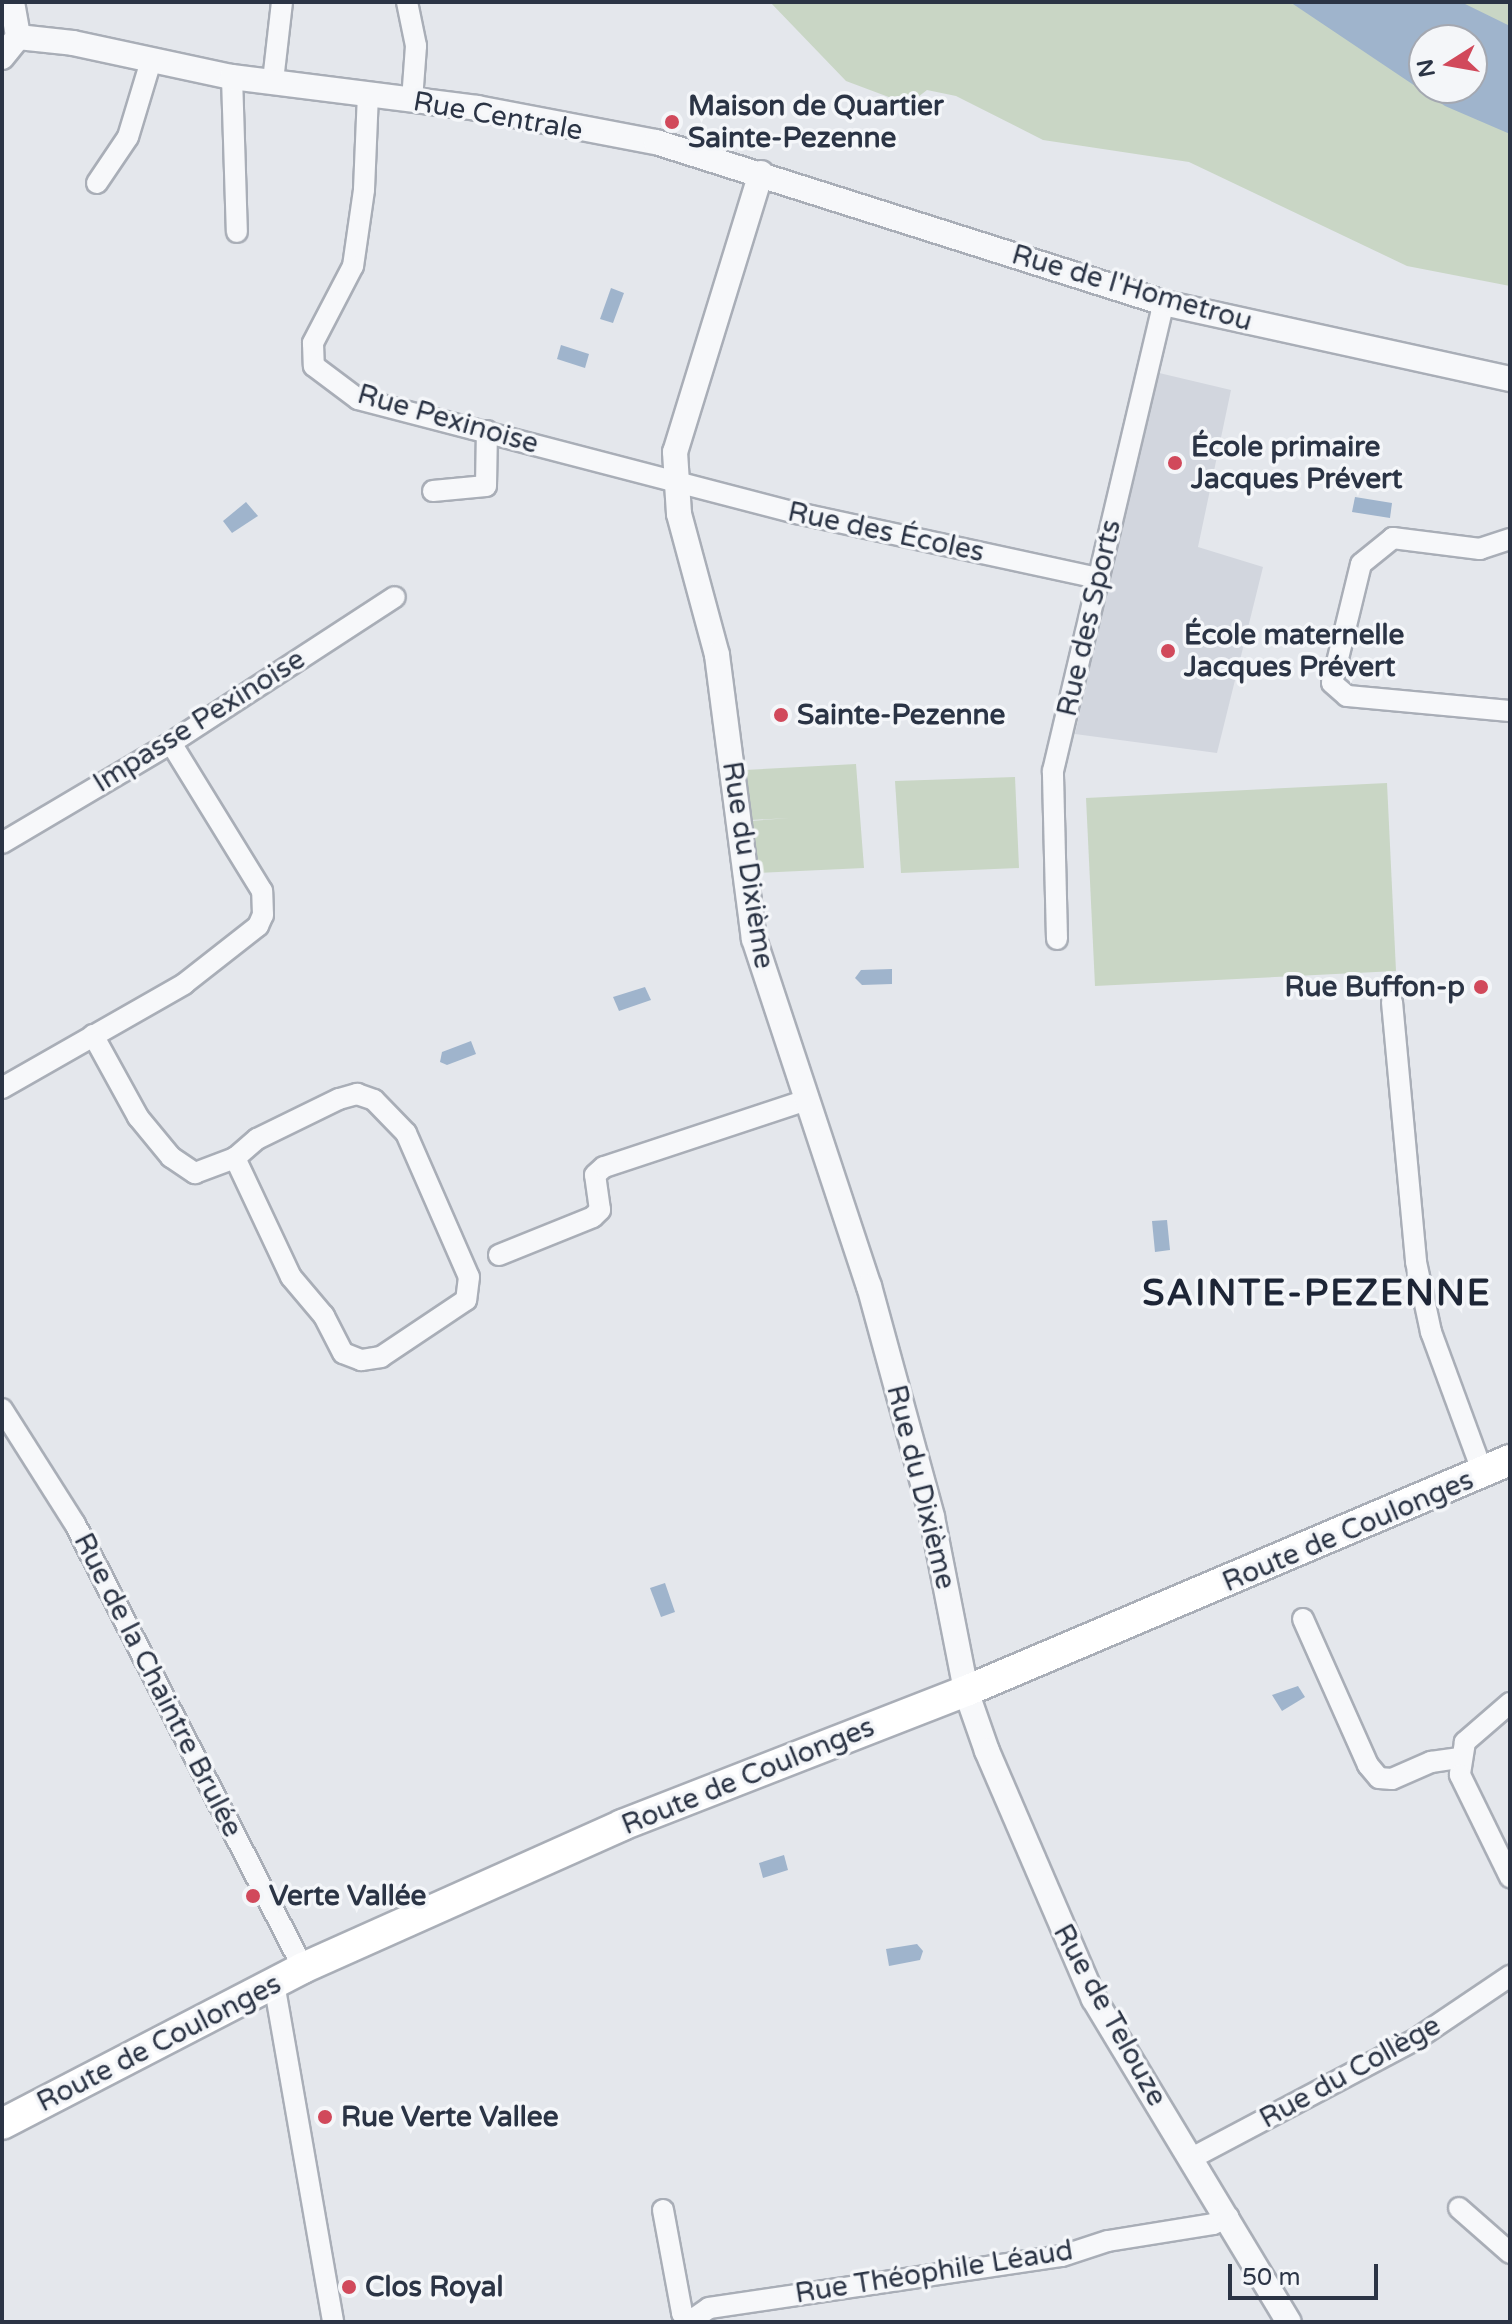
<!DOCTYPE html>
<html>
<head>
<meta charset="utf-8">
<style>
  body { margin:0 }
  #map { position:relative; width:1512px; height:2324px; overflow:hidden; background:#e4e7ec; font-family:"Varela Round",sans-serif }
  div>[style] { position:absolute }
  .built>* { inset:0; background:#d2d6de }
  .green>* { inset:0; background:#c9d6c5 }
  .water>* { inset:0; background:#9fb4cc }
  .roads { filter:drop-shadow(2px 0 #a9aeb7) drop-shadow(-2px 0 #a9aeb7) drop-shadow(0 2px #a9aeb7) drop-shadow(0 -2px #a9aeb7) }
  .minor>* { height:20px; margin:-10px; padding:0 10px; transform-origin:10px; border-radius:10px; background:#f7f8fa }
  .tertiary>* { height:24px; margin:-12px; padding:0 12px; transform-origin:12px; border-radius:12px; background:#f7f8fa }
  .primary>* { height:30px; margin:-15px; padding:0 15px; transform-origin:15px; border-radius:15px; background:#fff }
  .dots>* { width:22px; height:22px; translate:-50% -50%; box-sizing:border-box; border:4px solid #f4f6f9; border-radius:50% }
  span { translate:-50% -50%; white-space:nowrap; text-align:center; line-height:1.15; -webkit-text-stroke:7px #f4f6f9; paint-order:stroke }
  .poi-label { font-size:28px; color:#2b3445; font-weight:700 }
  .left { translate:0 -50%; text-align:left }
  .right { translate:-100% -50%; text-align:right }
  .street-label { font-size:28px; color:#2b3445 }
  .district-label { font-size:36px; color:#1d2536; font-weight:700; letter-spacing:2px }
  .frame { position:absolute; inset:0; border:4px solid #2b3445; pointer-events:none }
  .north { position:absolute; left:1408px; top:24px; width:80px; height:80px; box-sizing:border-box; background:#f4f6f9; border:2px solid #a4a8b1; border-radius:50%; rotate:259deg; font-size:22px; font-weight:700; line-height:32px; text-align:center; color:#2b3445 }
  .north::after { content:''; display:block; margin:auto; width:28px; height:36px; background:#d1495b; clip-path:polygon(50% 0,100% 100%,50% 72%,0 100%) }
  .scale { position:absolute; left:1228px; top:2264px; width:150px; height:36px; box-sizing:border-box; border:4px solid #2b3445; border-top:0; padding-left:10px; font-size:24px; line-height:28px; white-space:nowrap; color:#2b3445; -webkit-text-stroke:6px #f4f6f9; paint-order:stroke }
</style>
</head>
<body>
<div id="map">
  <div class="built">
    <div style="clip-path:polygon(1155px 372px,1231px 390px,1198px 547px,1263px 567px,1217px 753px,1075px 734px)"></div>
  </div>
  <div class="green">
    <div style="clip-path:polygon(evenodd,770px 2px,1510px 2px,1510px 286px,1407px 266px,1189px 162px,1043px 140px,956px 96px,927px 90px,918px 97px,894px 99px,846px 81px,770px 2px,1424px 40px,1472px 40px,1472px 88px,1424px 88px,1424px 40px)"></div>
    <div style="clip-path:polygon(856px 764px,864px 868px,758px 873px,750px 821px,790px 818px,751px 820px,745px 770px)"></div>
    <div style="clip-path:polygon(1015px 777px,1019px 868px,901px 873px,895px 781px)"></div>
    <div style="clip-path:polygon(1387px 783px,1396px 971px,1095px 986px,1086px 798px)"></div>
  </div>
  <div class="water">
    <div style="clip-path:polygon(evenodd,1290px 2px,1461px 2px,1510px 26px,1510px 134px,1445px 106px,1290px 2px,1424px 40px,1472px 40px,1472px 88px,1424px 88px,1424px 40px)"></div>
    <div style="clip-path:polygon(611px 288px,624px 293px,613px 323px,600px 319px)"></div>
    <div style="clip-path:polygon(561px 345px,589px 354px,585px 368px,557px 359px)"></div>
    <div style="clip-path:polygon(1355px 497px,1392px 503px,1390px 518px,1352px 512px)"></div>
    <div style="clip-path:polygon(246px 502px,258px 516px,232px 533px,223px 521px)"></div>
    <div style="clip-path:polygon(892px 969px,892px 984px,862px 985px,855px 978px,861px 970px)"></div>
    <div style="clip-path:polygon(645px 987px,651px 1000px,619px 1011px,613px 997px)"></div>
    <div style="clip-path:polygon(471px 1041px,476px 1054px,447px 1065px,440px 1062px,442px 1052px)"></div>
    <div style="clip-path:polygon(1167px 1220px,1170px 1250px,1155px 1252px,1152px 1221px)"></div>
    <div style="clip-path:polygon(665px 1583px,675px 1612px,661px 1617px,650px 1588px)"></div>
    <div style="clip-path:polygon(1298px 1686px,1305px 1697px,1282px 1711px,1272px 1695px)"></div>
    <div style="clip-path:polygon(784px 1855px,788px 1870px,763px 1878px,759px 1863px)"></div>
    <div style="clip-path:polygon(917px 1944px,923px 1951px,920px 1960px,889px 1966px,886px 1949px)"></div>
  </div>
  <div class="roads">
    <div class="minor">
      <div style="left:407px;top:2px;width:45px;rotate:78.4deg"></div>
      <div style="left:416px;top:46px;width:54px;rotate:94.2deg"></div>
      <div style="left:232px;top:77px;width:155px;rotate:88.2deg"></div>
      <div style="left:273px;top:81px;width:80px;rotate:-83.5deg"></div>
      <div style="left:368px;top:94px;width:96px;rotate:92.4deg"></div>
      <div style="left:364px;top:190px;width:77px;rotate:98.2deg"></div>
      <div style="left:353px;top:266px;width:87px;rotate:117.5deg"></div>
      <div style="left:313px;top:343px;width:23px;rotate:88deg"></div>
      <div style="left:314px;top:366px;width:55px;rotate:36.9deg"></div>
      <div style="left:358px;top:399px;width:454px;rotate:14.6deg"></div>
      <div style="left:797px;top:513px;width:307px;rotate:12.2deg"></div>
      <div style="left:97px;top:183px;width:55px;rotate:-56deg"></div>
      <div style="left:128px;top:137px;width:79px;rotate:-73.2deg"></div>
      <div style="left:433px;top:491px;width:53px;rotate:-5.4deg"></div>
      <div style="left:486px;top:486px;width:55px;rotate:-89deg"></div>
      <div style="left:1510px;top:539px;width:32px;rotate:162deg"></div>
      <div style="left:1480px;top:549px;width:88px;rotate:-172.8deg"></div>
      <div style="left:1393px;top:538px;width:41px;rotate:140.9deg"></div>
      <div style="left:1361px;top:564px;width:122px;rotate:103.7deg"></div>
      <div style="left:1332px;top:683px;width:20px;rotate:41deg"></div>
      <div style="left:1347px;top:696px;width:164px;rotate:5.3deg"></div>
      <div style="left:2px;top:843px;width:196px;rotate:-30.6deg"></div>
      <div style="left:171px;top:743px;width:267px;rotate:-33.1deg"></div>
      <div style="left:1057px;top:939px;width:168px;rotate:-91.4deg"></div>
      <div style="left:1053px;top:771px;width:481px;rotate:-76.7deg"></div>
      <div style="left:1392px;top:1002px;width:261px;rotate:84.7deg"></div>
      <div style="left:1416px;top:1262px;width:72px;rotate:77.9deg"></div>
      <div style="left:1431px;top:1332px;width:150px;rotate:69.8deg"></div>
      <div style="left:93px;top:1035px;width:94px;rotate:61.2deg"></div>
      <div style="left:138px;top:1117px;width:52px;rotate:50.5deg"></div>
      <div style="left:171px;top:1157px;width:29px;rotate:34deg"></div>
      <div style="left:195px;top:1173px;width:43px;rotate:-20.6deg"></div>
      <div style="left:235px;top:1158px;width:29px;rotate:-41deg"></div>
      <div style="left:257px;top:1139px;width:91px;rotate:-26deg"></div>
      <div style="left:339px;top:1099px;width:19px;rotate:-16deg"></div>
      <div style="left:357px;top:1094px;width:18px;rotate:19deg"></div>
      <div style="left:374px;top:1100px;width:46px;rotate:45.9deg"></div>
      <div style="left:406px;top:1133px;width:157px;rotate:66.4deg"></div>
      <div style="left:469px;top:1277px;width:23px;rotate:97deg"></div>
      <div style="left:466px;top:1300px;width:102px;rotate:146.2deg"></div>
      <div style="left:381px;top:1357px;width:20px;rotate:171deg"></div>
      <div style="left:361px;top:1360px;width:19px;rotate:-159deg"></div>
      <div style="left:343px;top:1353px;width:42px;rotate:-117.2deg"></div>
      <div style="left:324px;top:1316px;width:51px;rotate:-130.2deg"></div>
      <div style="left:291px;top:1277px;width:132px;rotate:-115.2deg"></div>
      <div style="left:2px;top:1088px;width:210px;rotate:-29.7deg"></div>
      <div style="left:184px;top:984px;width:94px;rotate:-38.1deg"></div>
      <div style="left:258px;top:926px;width:12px;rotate:-66deg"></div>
      <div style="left:263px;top:915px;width:24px;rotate:-92deg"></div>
      <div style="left:262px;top:891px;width:174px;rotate:-121.6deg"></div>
      <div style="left:499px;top:1255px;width:101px;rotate:-22deg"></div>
      <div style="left:593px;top:1217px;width:10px;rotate:-45deg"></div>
      <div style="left:600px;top:1210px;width:35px;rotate:-98deg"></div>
      <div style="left:595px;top:1175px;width:12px;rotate:-42deg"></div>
      <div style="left:604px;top:1167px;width:213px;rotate:-18.3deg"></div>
      <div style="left:2px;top:1409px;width:136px;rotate:57.6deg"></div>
      <div style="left:75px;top:1524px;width:499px;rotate:62.8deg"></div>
      <div style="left:1303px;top:1619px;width:160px;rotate:66deg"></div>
      <div style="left:1368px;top:1765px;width:17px;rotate:50deg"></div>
      <div style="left:1379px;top:1778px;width:13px;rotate:4deg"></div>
      <div style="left:1392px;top:1779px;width:43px;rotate:-23.6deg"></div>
      <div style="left:1431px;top:1762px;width:29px;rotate:-8deg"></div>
      <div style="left:1510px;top:1703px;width:60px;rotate:139.1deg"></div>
      <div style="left:1465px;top:1742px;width:33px;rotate:99deg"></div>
      <div style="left:1460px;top:1775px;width:114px;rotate:63.9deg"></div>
      <div style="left:274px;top:1983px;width:344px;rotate:80.1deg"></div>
      <div style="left:1192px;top:2158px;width:252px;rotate:-27.9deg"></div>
      <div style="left:1415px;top:2040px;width:115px;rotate:-34deg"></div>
      <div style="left:1459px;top:2208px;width:68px;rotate:41.4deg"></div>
      <div style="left:663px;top:2210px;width:105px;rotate:79.5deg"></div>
      <div style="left:682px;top:2313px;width:11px;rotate:41deg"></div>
      <div style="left:689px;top:2322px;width:24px;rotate:-35deg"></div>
      <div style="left:709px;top:2308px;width:357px;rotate:-8.4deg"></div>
      <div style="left:1062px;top:2256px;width:48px;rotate:-18.1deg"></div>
      <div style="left:1108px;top:2241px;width:106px;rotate:-9.2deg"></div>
      <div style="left:1213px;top:2224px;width:17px;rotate:-24deg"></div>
    </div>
    <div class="tertiary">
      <div style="left:12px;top:2px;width:36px;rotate:80deg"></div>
      <div style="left:18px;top:37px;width:55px;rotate:6.2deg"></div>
      <div style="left:73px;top:43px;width:163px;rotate:12.1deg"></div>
      <div style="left:232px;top:77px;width:247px;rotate:7.2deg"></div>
      <div style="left:477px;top:108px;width:182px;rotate:10.8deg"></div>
      <div style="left:656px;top:142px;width:533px;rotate:17.58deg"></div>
      <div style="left:1164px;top:303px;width:354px;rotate:12.4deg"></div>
      <div style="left:2px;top:57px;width:26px;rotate:-51deg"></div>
      <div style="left:761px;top:173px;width:292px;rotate:107.1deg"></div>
      <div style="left:675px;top:452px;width:62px;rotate:86.3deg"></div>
      <div style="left:679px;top:514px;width:146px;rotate:74.9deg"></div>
      <div style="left:717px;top:655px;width:286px;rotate:82.6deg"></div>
      <div style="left:754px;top:939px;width:366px;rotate:71.7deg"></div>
      <div style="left:869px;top:1286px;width:239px;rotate:74.7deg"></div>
      <div style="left:932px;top:1517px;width:177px;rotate:78.9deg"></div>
      <div style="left:966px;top:1691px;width:64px;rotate:70.7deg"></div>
      <div style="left:987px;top:1751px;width:270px;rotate:66.7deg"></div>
      <div style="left:1094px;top:1999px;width:377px;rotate:58.9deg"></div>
    </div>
    <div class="primary">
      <div style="left:2px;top:2124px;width:339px;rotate:-27.4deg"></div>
      <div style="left:303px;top:1968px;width:350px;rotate:-24.1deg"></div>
      <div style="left:622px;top:1825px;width:369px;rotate:-21.3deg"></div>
      <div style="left:966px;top:1691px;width:591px;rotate:-23.01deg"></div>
    </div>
  </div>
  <div class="dots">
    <div style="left:672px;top:122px;background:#d1495b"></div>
    <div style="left:1175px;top:463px;background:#d1495b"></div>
    <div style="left:1168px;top:651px;background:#d1495b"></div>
    <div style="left:781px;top:715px;background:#d1495b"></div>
    <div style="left:1481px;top:987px;background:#d1495b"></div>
    <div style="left:253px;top:1896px;background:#d1495b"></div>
    <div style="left:325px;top:2117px;background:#d1495b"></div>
    <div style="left:349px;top:2287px;background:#d1495b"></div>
  </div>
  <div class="poi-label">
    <span class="left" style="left:688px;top:122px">Maison de Quartier<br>Sainte-Pezenne</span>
    <span class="left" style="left:1191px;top:463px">École primaire<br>Jacques Prévert</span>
    <span class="left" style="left:1184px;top:651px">École maternelle<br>Jacques Prévert</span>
    <span class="left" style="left:797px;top:715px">Sainte-Pezenne</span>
    <span class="right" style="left:1465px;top:987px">Rue Buffon-p</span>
    <span class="left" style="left:269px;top:1896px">Verte Vallée</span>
    <span class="left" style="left:341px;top:2117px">Rue Verte Vallee</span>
    <span class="left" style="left:365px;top:2287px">Clos Royal</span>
  </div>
  <div class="street-label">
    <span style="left:498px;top:116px;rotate:10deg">Rue Centrale</span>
    <span style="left:1132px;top:288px;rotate:16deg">Rue de l'Hometrou</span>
    <span style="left:448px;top:419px;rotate:16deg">Rue Pexinoise</span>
    <span style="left:886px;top:532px;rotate:12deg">Rue des Écoles</span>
    <span style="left:1089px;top:618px;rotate:-77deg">Rue des Sports</span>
    <span style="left:199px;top:721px;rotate:-32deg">Impasse Pexinoise</span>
    <span style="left:748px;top:865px;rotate:81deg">Rue du Dixième</span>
    <span style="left:921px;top:1487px;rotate:76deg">Rue du Dixième</span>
    <span style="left:1348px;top:1531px;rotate:-23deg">Route de Coulonges</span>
    <span style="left:158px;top:1685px;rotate:63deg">Rue de la Chaintre Brulée</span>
    <span style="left:748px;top:1776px;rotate:-22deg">Route de Coulonges</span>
    <span style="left:1110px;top:2015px;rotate:61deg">Rue de Telouze</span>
    <span style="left:159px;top:2043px;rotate:-27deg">Route de Coulonges</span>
    <span style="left:1350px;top:2072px;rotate:-29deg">Rue du Collège</span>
    <span style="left:934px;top:2272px;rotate:-9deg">Rue Théophile Léaud</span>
  </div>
  <div class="district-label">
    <span style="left:1317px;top:1294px">SAINTE-PEZENNE</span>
  </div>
  <div class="frame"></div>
  <div class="north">N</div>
  <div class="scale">50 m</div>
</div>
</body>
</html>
